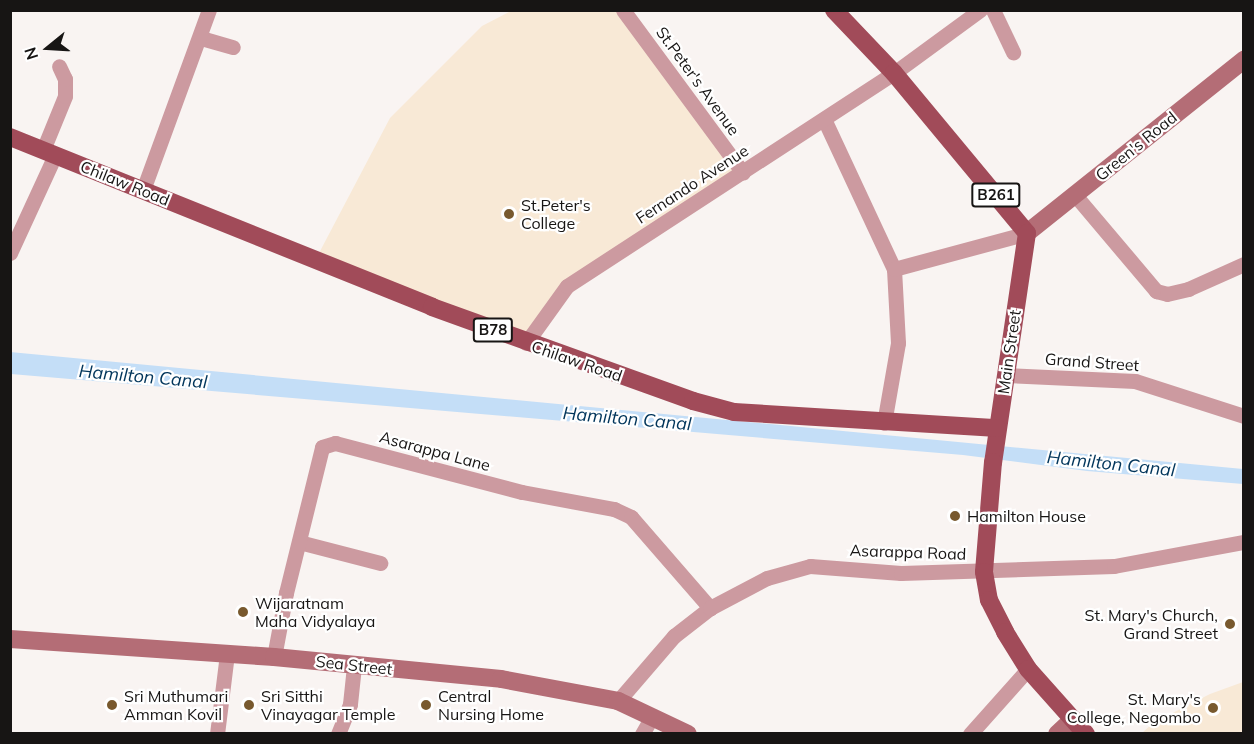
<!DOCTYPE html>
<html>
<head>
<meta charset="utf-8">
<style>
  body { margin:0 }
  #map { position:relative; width:1254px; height:744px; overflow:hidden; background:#f9f4f2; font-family:Mulish,sans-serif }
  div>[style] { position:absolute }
  .education>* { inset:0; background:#f8e9d6 }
  .water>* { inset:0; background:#c4def7 }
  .street>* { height:15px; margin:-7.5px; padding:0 7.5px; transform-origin:7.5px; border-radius:7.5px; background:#cc9aa0 }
  .secondary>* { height:18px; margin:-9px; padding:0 9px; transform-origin:9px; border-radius:9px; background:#b46d76 }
  .primary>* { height:18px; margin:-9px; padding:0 9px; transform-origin:9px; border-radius:9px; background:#a14b59 }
  .dots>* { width:16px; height:16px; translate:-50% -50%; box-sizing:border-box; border:3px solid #fff; border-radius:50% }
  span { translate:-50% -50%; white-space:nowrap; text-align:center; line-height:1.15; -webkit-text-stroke:4.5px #fff; paint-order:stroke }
  .shield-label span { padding:2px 4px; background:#fff; border:2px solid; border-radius:4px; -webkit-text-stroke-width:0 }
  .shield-label { font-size:15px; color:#171514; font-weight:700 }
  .street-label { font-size:16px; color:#171514 }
  .poi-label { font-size:16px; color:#171514 }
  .left { translate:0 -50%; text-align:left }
  .right { translate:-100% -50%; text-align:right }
  .water-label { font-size:18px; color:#01355b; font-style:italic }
  .frame { position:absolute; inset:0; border:12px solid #171514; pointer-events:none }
  .north { position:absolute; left:18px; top:18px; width:60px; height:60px; -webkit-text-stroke:4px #fff; paint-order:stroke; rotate:252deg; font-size:16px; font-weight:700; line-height:24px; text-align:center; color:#171514 }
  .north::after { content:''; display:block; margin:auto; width:21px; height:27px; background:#171514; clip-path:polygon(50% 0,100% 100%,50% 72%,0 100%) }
</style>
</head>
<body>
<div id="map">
  <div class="education">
    <div style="clip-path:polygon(511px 11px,623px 11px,743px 173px,567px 286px,526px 343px,318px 255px,390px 118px,482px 26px)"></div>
    <div style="clip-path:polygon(1243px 682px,1243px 733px,1142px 733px,1153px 723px,1210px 694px)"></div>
  </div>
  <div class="water">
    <div style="clip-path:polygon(10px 352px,1243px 469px,1243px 484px,1087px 471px,963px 455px,11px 374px)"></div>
  </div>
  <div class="street">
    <div style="left:623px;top:10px;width:202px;rotate:53.6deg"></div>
    <div style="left:993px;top:10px;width:47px;rotate:64.5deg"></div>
    <div style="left:201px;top:38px;width:33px;rotate:16deg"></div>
    <div style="left:824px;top:119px;width:166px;rotate:65deg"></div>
    <div style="left:894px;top:269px;width:74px;rotate:86.9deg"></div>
    <div style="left:898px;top:343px;width:81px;rotate:99.9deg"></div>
    <div style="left:43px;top:150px;width:58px;rotate:-67.8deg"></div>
    <div style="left:65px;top:96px;width:17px;rotate:-90deg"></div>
    <div style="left:65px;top:79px;width:14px;rotate:-115deg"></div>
    <div style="left:143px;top:190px;width:192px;rotate:-69.9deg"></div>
    <div style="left:1075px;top:195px;width:126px;rotate:49.8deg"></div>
    <div style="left:1156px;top:291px;width:11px;rotate:15deg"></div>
    <div style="left:1167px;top:294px;width:22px;rotate:-13deg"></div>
    <div style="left:1188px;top:289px;width:61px;rotate:-24.1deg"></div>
    <div style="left:10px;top:253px;width:108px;rotate:-65.3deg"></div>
    <div style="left:894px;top:269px;width:138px;rotate:-15.1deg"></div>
    <div style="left:526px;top:343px;width:70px;rotate:-54.3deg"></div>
    <div style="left:567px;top:286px;width:390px;rotate:-33.1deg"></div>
    <div style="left:894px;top:73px;width:107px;rotate:-36.2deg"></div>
    <div style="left:1005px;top:375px;width:130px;rotate:2.6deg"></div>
    <div style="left:1135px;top:381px;width:114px;rotate:17.8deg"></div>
    <div style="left:299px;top:542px;width:84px;rotate:14.5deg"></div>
    <div style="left:274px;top:657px;width:65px;rotate:-79.4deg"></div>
    <div style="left:286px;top:593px;width:150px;rotate:-76.1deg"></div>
    <div style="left:322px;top:447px;width:14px;rotate:-17deg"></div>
    <div style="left:335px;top:443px;width:193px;rotate:14.7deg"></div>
    <div style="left:522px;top:492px;width:94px;rotate:10.5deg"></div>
    <div style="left:614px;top:509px;width:19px;rotate:25deg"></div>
    <div style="left:631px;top:517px;width:121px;rotate:49deg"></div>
    <div style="left:618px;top:701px;width:86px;rotate:-49.3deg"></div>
    <div style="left:674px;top:636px;width:46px;rotate:-37.9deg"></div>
    <div style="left:710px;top:608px;width:64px;rotate:-27.8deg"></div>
    <div style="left:767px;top:578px;width:45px;rotate:-15.6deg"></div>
    <div style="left:810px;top:566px;width:91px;rotate:4.4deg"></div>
    <div style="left:901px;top:573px;width:213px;rotate:-1.9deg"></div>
    <div style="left:1114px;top:566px;width:132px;rotate:-10.5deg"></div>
    <div style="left:217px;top:734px;width:81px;rotate:-82.9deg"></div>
    <div style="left:338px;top:734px;width:32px;rotate:-68deg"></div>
    <div style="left:350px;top:704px;width:38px;rotate:-84deg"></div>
    <div style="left:642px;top:734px;width:20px;rotate:-60deg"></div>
    <div style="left:970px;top:734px;width:87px;rotate:-48.3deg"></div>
  </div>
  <div class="secondary">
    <div style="left:1027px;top:233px;width:278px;rotate:-38.6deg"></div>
    <div style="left:10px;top:639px;width:265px;rotate:3.9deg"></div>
    <div style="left:274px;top:657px;width:228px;rotate:5.5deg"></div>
    <div style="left:501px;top:679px;width:119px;rotate:10.6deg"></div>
    <div style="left:618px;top:701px;width:77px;rotate:25.2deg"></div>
    <div style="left:1057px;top:734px;width:22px;rotate:-43deg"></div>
  </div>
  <div class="primary">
    <div style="left:834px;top:10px;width:87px;rotate:46.4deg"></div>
    <div style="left:894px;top:73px;width:208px;rotate:50.3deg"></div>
    <div style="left:1027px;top:233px;width:232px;rotate:98.4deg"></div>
    <div style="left:993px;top:462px;width:110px;rotate:94.7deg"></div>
    <div style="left:984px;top:572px;width:28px;rotate:80deg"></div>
    <div style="left:989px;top:600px;width:36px;rotate:63deg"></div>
    <div style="left:1005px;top:632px;width:44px;rotate:58.1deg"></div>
    <div style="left:1028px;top:669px;width:87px;rotate:48.3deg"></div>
    <div style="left:10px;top:137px;width:455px;rotate:21.9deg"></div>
    <div style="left:432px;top:307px;width:277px;rotate:19.8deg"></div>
    <div style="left:693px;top:401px;width:42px;rotate:15deg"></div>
    <div style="left:734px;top:412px;width:264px;rotate:3.5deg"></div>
  </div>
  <div class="dots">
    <div style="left:509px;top:214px;background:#78592e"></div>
    <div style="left:955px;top:516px;background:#78592e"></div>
    <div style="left:243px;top:612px;background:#78592e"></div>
    <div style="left:1230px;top:624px;background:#78592e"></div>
    <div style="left:112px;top:705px;background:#78592e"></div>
    <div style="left:249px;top:705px;background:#78592e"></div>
    <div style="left:426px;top:705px;background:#78592e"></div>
    <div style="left:1213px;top:708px;background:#78592e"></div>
  </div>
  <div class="shield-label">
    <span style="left:996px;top:195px">B261</span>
    <span style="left:493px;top:330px">B78</span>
  </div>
  <div class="street-label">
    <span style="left:698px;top:81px;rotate:54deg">St.Peter's Avenue</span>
    <span style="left:1136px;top:146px;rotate:-39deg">Green's Road</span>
    <span style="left:125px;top:183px;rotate:22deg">Chilaw Road</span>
    <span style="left:692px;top:184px;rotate:-33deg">Fernando Avenue</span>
    <span style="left:1009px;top:352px;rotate:-82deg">Main Street</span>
    <span style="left:577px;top:361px;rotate:19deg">Chilaw Road</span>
    <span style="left:1092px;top:362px;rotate:4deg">Grand Street</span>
    <span style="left:435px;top:451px;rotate:15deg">Asarappa Lane</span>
    <span style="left:908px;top:552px;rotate:2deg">Asarappa Road</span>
    <span style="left:354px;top:665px;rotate:6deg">Sea Street</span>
  </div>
  <div class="poi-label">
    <span class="left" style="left:521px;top:214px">St.Peter's<br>College</span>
    <span class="left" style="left:967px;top:516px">Hamilton House</span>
    <span class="left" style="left:255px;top:612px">Wijaratnam<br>Maha Vidyalaya</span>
    <span class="right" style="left:1218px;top:624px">St. Mary's Church,<br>Grand Street</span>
    <span class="left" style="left:124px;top:705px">Sri Muthumari<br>Amman Kovil</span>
    <span class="left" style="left:261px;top:705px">Sri Sitthi<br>Vinayagar Temple</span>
    <span class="left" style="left:438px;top:705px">Central<br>Nursing Home</span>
    <span class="right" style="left:1201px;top:708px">St. Mary's<br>College, Negombo</span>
  </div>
  <div class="water-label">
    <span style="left:143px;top:377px;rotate:5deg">Hamilton Canal</span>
    <span style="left:627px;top:419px;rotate:5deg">Hamilton Canal</span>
    <span style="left:1111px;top:464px;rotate:6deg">Hamilton Canal</span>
  </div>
  <div class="frame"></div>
  <div class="north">N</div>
</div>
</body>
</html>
